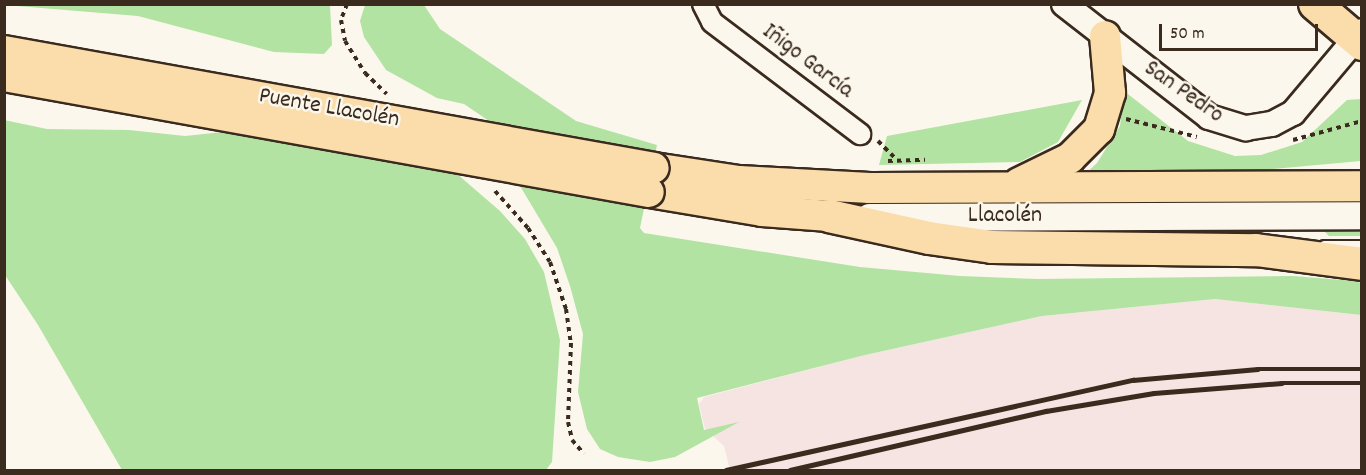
<!DOCTYPE html>
<html>
<head>
<meta charset="utf-8">
<style>
  body { margin:0 }
  #map { position:relative; width:1366px; height:475px; overflow:hidden; background:#fbf7ec; font-family:Dekko,sans-serif }
  div>[style] { position:absolute }
  .built>* { inset:0; background:#f6e4e3 }
  .green>* { inset:0; background:#b2e3a3 }
  .path>* { height:4px; margin-top:-2px; transform-origin:0; background:repeating-linear-gradient(90deg,#3b2a1e 0 4.5px,transparent 0 9px) }
  .roads { filter:drop-shadow(2px 0 #3b2a1e) drop-shadow(-2px 0 #3b2a1e) drop-shadow(0 2px #3b2a1e) drop-shadow(0 -2px #3b2a1e) }
  .service>* { height:9px; margin:-4.5px; padding:0 4.5px; transform-origin:4.5px; border-radius:4.5px; background:#fbf7ec }
  .minor>* { height:20px; margin:-10px; padding:0 10px; transform-origin:10px; border-radius:10px; background:#fbf7ec }
  .tertiary>* { height:24px; margin:-12px; padding:0 12px; transform-origin:12px; border-radius:12px; background:#fbf7ec }
  .secondary>* { height:27px; margin:-13.5px; padding:0 13.5px; transform-origin:13.5px; border-radius:13.5px; background:#fbf7ec }
  .primary>* { height:30px; margin:-15px; padding:0 15px; transform-origin:15px; border-radius:15px; background:#faddab }
  .trunk>* { height:32px; margin:-16px; padding:0 16px; transform-origin:16px; border-radius:16px; background:#faddab }
  .rail>* { height:4.5px; margin:-2.25px; padding:0 2.25px; transform-origin:2.25px; border-radius:2.25px; background:#3b2a1e }
  .bridges { filter:drop-shadow(2px 0 #3b2a1e) drop-shadow(-2px 0 #3b2a1e) drop-shadow(0 2px #3b2a1e) drop-shadow(0 -2px #3b2a1e) }
  .primary-bridge>* { height:30px; margin:-15px; padding:0 15px; transform-origin:15px; border-radius:15px; background:#faddab }
  span { translate:-50% -50%; white-space:nowrap; text-align:center; line-height:1.15; -webkit-text-stroke:5px #fbf7ec; paint-order:stroke }
  .street-label { font-size:24px; color:#3b2a1e }
  .frame { position:absolute; inset:0; border:6px solid #3b2a1e; pointer-events:none }
  .scale { position:absolute; left:1159px; top:24px; width:159px; height:27px; box-sizing:border-box; border:3px solid #3b2a1e; border-top:0; padding-left:8px; font-size:18px; line-height:21px; white-space:nowrap; color:#3b2a1e; -webkit-text-stroke:4px #fbf7ec; paint-order:stroke }
</style>
</head>
<body>
<div id="map">
  <div class="built">
    <div style="clip-path:polygon(1215px 299px,1361px 315px,1361px 470px,730px 470px,724px 446px,705px 429px,699px 404px,704px 397px,865px 355px,1042px 316px)"></div>
  </div>
  <div class="green">
    <div style="clip-path:polygon(5px 5px,330px 5px,332px 45px,324px 54px,274px 52px,138px 16px)"></div>
    <div style="clip-path:polygon(365px 5px,424px 5px,440px 29px,576px 121px,657px 145px,640px 228px,644px 233px,860px 267px,960px 276px,1038px 279px,1293px 276px,1355px 281px,1361px 283px,1361px 315px,1215px 299px,1042px 316px,865px 355px,697px 398px,704px 430px,739px 422px,675px 457px,650px 462px,618px 457px,600px 449px,587px 429px,578px 392px,583px 334px,570px 286px,557px 248px,495px 144px,492px 123px,464px 104px,437px 98px,386px 70px,364px 37px,360px 21px)"></div>
    <div style="clip-path:polygon(1124px 91px,1188px 141px,1235px 156px,1261px 155px,1302px 142px,1347px 100px,1361px 99px,1361px 161px,1183px 177px,1082px 177px,1097px 163px,1120px 126px)"></div>
    <div style="clip-path:polygon(1082px 100px,1058px 142px,1020px 162px,879px 165px,887px 136px)"></div>
    <div style="clip-path:polygon(4px 120px,47px 129px,129px 130px,185px 136px,260px 128px,406px 130px,500px 211px,525px 239px,544px 272px,560px 340px,552px 462px,546px 470px,122px 470px,38px 325px,5px 275px)"></div>
    <div style="clip-path:polygon(1361px 226px,1361px 236px,1329px 236px,1324px 231px)"></div>
  </div>
  <div class="path">
    <div style="left:347px;top:4px;width:17px;rotate:111deg"></div>
    <div style="left:341px;top:20px;width:21px;rotate:79deg"></div>
    <div style="left:345px;top:41px;width:38px;rotate:58deg"></div>
    <div style="left:365px;top:73px;width:30px;rotate:44deg"></div>
    <div style="left:1126px;top:119px;width:73px;rotate:14.2deg"></div>
    <div style="left:1293px;top:140px;width:72px;rotate:-15.4deg"></div>
    <div style="left:878px;top:141px;width:25px;rotate:45deg"></div>
    <div style="left:888px;top:161px;width:37px;rotate:-2deg"></div>
    <div style="left:495px;top:191px;width:50px;rotate:48.3deg"></div>
    <div style="left:528px;top:228px;width:40px;rotate:57.1deg"></div>
    <div style="left:550px;top:262px;width:50px;rotate:71.2deg"></div>
    <div style="left:566px;top:309px;width:34px;rotate:82deg"></div>
    <div style="left:571px;top:343px;width:79px;rotate:92.2deg"></div>
    <div style="left:568px;top:422px;width:18px;rotate:77deg"></div>
    <div style="left:572px;top:440px;width:18px;rotate:49deg"></div>
  </div>
  <div class="roads">
    <div class="service">
      <div style="left:1324px;top:245px;width:38px"></div>
    </div>
    <div class="minor">
      <div style="left:703px;top:4px;width:20px;rotate:63deg"></div>
      <div style="left:712px;top:22px;width:186px;rotate:37.1deg"></div>
    </div>
    <div class="tertiary">
      <div style="left:1064px;top:4px;width:184px;rotate:37.9deg"></div>
      <div style="left:1209px;top:117px;width:39px;rotate:17deg"></div>
      <div style="left:1246px;top:128px;width:26px;rotate:-9deg"></div>
      <div style="left:1272px;top:124px;width:24px;rotate:-28deg"></div>
      <div style="left:1293px;top:113px;width:107px;rotate:-49.9deg"></div>
    </div>
    <div class="secondary">
      <div style="left:869px;top:217px;width:493px;rotate:-0.2deg"></div>
    </div>
    <div class="primary">
      <div style="left:654px;top:168px;width:86px;rotate:8.7deg"></div>
      <div style="left:739px;top:181px;width:131px;rotate:3.1deg"></div>
      <div style="left:870px;top:188px;width:492px;rotate:-0.2deg"></div>
      <div style="left:1019px;top:183px;width:57px;rotate:-26.1deg"></div>
      <div style="left:1070px;top:158px;width:41px;rotate:-45deg"></div>
      <div style="left:1099px;top:129px;width:38px;rotate:-73deg"></div>
      <div style="left:1110px;top:93px;width:57px;rotate:-95deg"></div>
      <div style="left:649px;top:192px;width:115px;rotate:9.5deg"></div>
      <div style="left:762px;top:211px;width:67px;rotate:4.3deg"></div>
    </div>
    <div class="trunk">
      <div style="left:1315px;top:4px;width:62px;rotate:40.4deg"></div>
      <div style="left:829px;top:216px;width:102px;rotate:12.4deg"></div>
      <div style="left:929px;top:238px;width:64px;rotate:8.1deg"></div>
      <div style="left:992px;top:247px;width:264px;rotate:0.7deg"></div>
      <div style="left:1256px;top:250px;width:107px;rotate:7.5deg"></div>
    </div>
  </div>
  <div class="rail">
    <div style="left:726px;top:470px;width:417px;rotate:-12.5deg"></div>
    <div style="left:1133px;top:380px;width:125px;rotate:-5deg"></div>
    <div style="left:1258px;top:369px;width:104px"></div>
    <div style="left:790px;top:470px;width:263px;rotate:-13deg"></div>
    <div style="left:1046px;top:411px;width:109px;rotate:-9.5deg"></div>
    <div style="left:1154px;top:393px;width:128px;rotate:-4.5deg"></div>
    <div style="left:1282px;top:383px;width:80px"></div>
  </div>
  <div class="bridges">
    <div class="primary-bridge">
      <div style="left:4px;top:51px;width:660px;rotate:10.2deg"></div>
      <div style="left:4px;top:76px;width:655px;rotate:10.2deg"></div>
    </div>
  </div>
  <div class="street-label">
    <span style="left:807px;top:62px;rotate:37deg">Iñigo García</span>
    <span style="left:1183px;top:93px;rotate:35deg">San Pedro</span>
    <span style="left:329px;top:109px;rotate:10deg">Puente Llacolén</span>
    <span style="left:1005px;top:217px">Llacolén</span>
  </div>
  <div class="frame"></div>
  <div class="scale">50 m</div>
</div>
</body>
</html>
